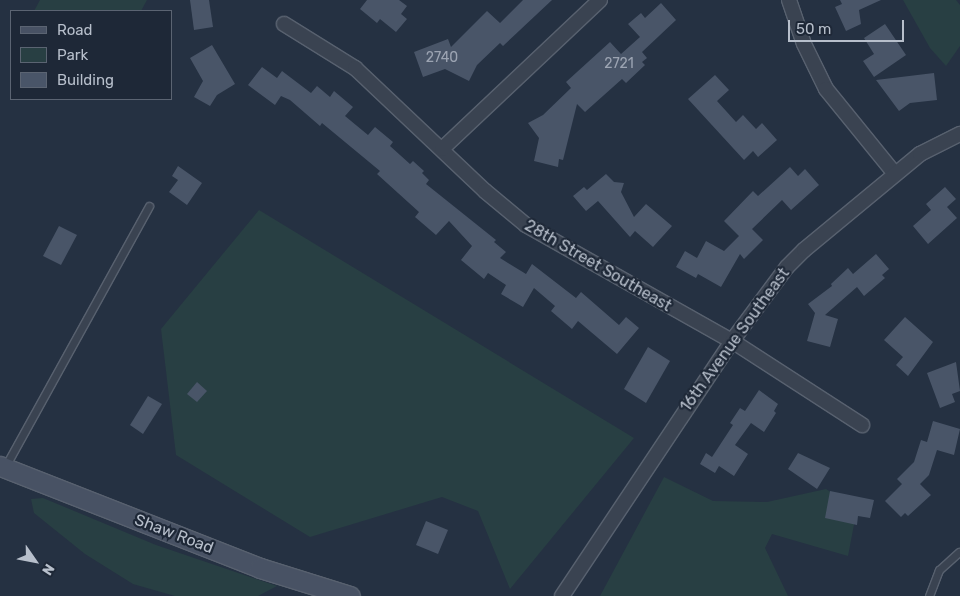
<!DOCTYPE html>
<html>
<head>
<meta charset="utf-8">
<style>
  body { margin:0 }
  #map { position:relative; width:960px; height:596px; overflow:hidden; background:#253142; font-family:Rubik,sans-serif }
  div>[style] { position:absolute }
  .green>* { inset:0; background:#283f43 }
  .building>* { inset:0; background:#495568 }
  .roads { filter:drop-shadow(1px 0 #58616f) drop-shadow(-1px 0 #58616f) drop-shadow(0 1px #58616f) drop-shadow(0 -1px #58616f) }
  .lane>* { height:7px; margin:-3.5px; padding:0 3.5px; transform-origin:3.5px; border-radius:3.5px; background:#3a4351 }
  .street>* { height:14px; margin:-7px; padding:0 7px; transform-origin:7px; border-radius:7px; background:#3a4351 }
  .secondary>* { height:19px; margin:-9.5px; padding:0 9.5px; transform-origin:9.5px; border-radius:9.5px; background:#485264 }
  span { translate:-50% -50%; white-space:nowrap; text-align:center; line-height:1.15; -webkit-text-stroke:4.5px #1e2837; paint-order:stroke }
  .number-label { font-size:14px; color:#9ca4b2 }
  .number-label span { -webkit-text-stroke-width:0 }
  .street-label { font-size:16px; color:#b7bfcb }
  .legend { position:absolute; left:10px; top:10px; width:162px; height:90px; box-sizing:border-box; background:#1e2837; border:1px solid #5b6472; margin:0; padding:6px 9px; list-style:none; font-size:15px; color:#b7bfcb }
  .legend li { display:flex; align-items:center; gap:10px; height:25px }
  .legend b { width:25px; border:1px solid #5b6472 }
  .north { position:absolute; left:10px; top:536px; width:50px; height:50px; -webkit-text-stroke:4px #1e2837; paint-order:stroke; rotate:123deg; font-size:14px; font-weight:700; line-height:20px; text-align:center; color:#b7bfcb }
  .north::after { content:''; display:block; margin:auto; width:18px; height:22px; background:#b7bfcb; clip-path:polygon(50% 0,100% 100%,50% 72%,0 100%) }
  .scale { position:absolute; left:788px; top:20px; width:116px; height:22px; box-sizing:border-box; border:2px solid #b7bfcb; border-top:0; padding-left:6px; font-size:15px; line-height:18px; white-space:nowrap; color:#b7bfcb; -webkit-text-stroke:4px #1e2837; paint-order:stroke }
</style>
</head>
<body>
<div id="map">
  <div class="green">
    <div style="clip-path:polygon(40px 0,147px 0,141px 11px,34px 11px)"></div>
    <div style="clip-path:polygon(903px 0,956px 0,960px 5px,960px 46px,946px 66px,930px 48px)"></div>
    <div style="clip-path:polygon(259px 210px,634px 438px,510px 589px,478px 511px,442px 497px,310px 537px,176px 455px,161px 329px)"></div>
    <div style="clip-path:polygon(664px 477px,713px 501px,767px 502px,826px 489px,857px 509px,848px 556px,772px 534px,765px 548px,788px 596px,600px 596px)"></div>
    <div style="clip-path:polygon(43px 498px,156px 545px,277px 586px,258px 596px,175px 596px,133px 584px,85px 554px,34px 513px,31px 499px)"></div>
  </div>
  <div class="building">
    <div style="clip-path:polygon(190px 0,209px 0,213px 27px,194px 30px)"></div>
    <div style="clip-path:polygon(367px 0,399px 0,407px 6px,401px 14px,407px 19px,396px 32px,380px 19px,377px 23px,360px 9px)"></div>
    <div style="clip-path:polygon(523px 0,552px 0,503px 46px,500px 43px,477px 65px,469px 81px,445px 69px,423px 77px,414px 52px,448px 39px,451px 47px,487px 11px,500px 23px)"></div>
    <div style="clip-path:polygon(840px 0,881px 0,859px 10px,861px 24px,846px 31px,835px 7px,842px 4px)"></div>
    <div style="clip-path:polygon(661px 3px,676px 20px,642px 52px,647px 58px,642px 62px,645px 65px,626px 83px,622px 79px,585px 112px,577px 104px,563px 160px,559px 159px,558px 167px,534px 161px,539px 138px,528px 123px,543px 115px,571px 88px,566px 82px,610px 42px,621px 54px,640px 37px,628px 24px,641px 13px,645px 18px)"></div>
    <div style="clip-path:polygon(885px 24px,906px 55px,874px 77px,863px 61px,874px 54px,864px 38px)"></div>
    <div style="clip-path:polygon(212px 45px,235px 84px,217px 95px,210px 106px,194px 97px,203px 81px,190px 58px)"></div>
    <div style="clip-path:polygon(262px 67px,277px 78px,282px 71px,311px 93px,317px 86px,330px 97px,334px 91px,353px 107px,345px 116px,368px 135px,375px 127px,393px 142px,390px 146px,410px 164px,413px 161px,424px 171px,422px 173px,429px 180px,426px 184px,496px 240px,494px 242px,506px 252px,500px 258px,526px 274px,532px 264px,576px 298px,581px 292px,619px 325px,626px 317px,639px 328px,617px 354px,578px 321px,572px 329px,551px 311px,555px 306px,534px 288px,523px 307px,501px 294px,506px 285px,488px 273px,484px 279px,461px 260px,472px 246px,449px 221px,436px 235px,415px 217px,419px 212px,377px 174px,380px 171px,322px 123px,320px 126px,290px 100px,281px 96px,275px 105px,248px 85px)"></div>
    <div style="clip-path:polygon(934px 73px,937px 100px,910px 103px,899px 111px,876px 80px)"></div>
    <div style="clip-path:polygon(715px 75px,729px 90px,717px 101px,736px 122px,743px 115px,756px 129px,762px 123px,777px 140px,758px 157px,753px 151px,744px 160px,688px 99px)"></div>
    <div style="clip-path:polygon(178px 166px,202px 183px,187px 205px,169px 192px,178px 180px,172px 176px)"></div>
    <div style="clip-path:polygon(790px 167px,798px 176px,805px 169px,819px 185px,791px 210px,782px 200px,752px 229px,763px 240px,744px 259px,740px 254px,721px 287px,698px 274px,696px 278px,676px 267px,685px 251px,697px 258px,706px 241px,724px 251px,739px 236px,724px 221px,753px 191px,758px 196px)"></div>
    <div style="clip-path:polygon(606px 174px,614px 182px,624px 183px,621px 192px,634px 217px,646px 204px,672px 226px,653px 247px,635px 231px,630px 237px,598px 201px,586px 211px,573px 196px,584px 187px,587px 190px)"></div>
    <div style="clip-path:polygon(945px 187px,956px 199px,947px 207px,957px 218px,928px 244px,913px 226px,931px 210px,926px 204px)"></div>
    <div style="clip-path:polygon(59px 226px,77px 235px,61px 265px,43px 256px)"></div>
    <div style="clip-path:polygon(876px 254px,889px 269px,882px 275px,885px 278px,864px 296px,857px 287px,825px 315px,838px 319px,830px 347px,807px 341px,815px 313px,808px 304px,832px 286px,831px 284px,848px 268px,853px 274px)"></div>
    <div style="clip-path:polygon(905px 317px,933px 342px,908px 376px,896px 365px,903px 357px,884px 340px)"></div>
    <div style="clip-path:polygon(648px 347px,670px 361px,646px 403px,624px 389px)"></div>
    <div style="clip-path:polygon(956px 362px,960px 391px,952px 394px,955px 402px,940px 408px,927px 373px)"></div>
    <div style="clip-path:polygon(197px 382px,207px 391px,197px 402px,187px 394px)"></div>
    <div style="clip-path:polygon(759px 390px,778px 404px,774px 411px,776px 413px,764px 432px,751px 423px,735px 445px,748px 454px,734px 476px,719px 466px,715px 473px,700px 464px,706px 453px,712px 457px,733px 425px,730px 423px,740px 408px,745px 411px)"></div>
    <div style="clip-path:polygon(148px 396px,162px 404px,143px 434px,130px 425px)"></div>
    <div style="clip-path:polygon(933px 421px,960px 429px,954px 455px,937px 450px,929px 475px,920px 484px,931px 495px,908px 516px,905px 513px,901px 517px,885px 501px,902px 484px,897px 479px,914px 462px,921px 440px,927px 442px)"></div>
    <div style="clip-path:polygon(798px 453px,830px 468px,817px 489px,788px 469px)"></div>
    <div style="clip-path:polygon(830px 491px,874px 500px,870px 518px,858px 516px,857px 525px,825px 518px)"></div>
    <div style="clip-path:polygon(426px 521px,448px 530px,438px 554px,416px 545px)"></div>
  </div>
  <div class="roads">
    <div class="lane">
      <div style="left:5px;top:467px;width:298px;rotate:-61.1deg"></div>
      <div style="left:929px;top:596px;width:28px;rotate:-69deg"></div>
      <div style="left:939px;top:570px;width:27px;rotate:-42deg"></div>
    </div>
    <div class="street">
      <div style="left:789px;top:0;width:46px;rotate:71.2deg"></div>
      <div style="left:804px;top:44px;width:50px;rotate:63.9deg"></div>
      <div style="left:826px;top:89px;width:109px;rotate:50.9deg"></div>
      <div style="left:284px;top:24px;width:84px;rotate:31.8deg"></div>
      <div style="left:355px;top:68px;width:179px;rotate:43.4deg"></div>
      <div style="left:485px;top:191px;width:53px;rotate:39.7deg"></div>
      <div style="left:526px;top:225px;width:236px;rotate:29.4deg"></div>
      <div style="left:732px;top:341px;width:155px;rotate:32.9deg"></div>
      <div style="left:442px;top:149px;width:217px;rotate:-43.3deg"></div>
      <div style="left:562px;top:596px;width:306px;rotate:-56.3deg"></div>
      <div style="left:732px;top:341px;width:92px;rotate:-53.4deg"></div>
      <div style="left:787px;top:267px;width:24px;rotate:-45deg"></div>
      <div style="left:804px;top:250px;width:151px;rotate:-39.6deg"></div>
      <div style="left:920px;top:154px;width:45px;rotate:-26.6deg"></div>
    </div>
    <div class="secondary">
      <div style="left:0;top:466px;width:279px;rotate:21.4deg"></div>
      <div style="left:260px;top:568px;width:94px;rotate:17.3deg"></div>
    </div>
  </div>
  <div class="number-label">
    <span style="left:442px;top:58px">2740</span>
    <span style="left:619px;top:64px">2721</span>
  </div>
  <div class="street-label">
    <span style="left:598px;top:266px;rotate:30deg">28th Street Southeast</span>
    <span style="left:735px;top:340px;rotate:-54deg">16th Avenue Southeast</span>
    <span style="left:174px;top:534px;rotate:21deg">Shaw Road</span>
  </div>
  <ul class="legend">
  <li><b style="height:6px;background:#485264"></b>Road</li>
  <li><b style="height:14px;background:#283f43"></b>Park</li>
  <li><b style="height:14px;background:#495568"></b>Building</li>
  </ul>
  <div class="north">N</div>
  <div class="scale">50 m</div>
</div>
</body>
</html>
